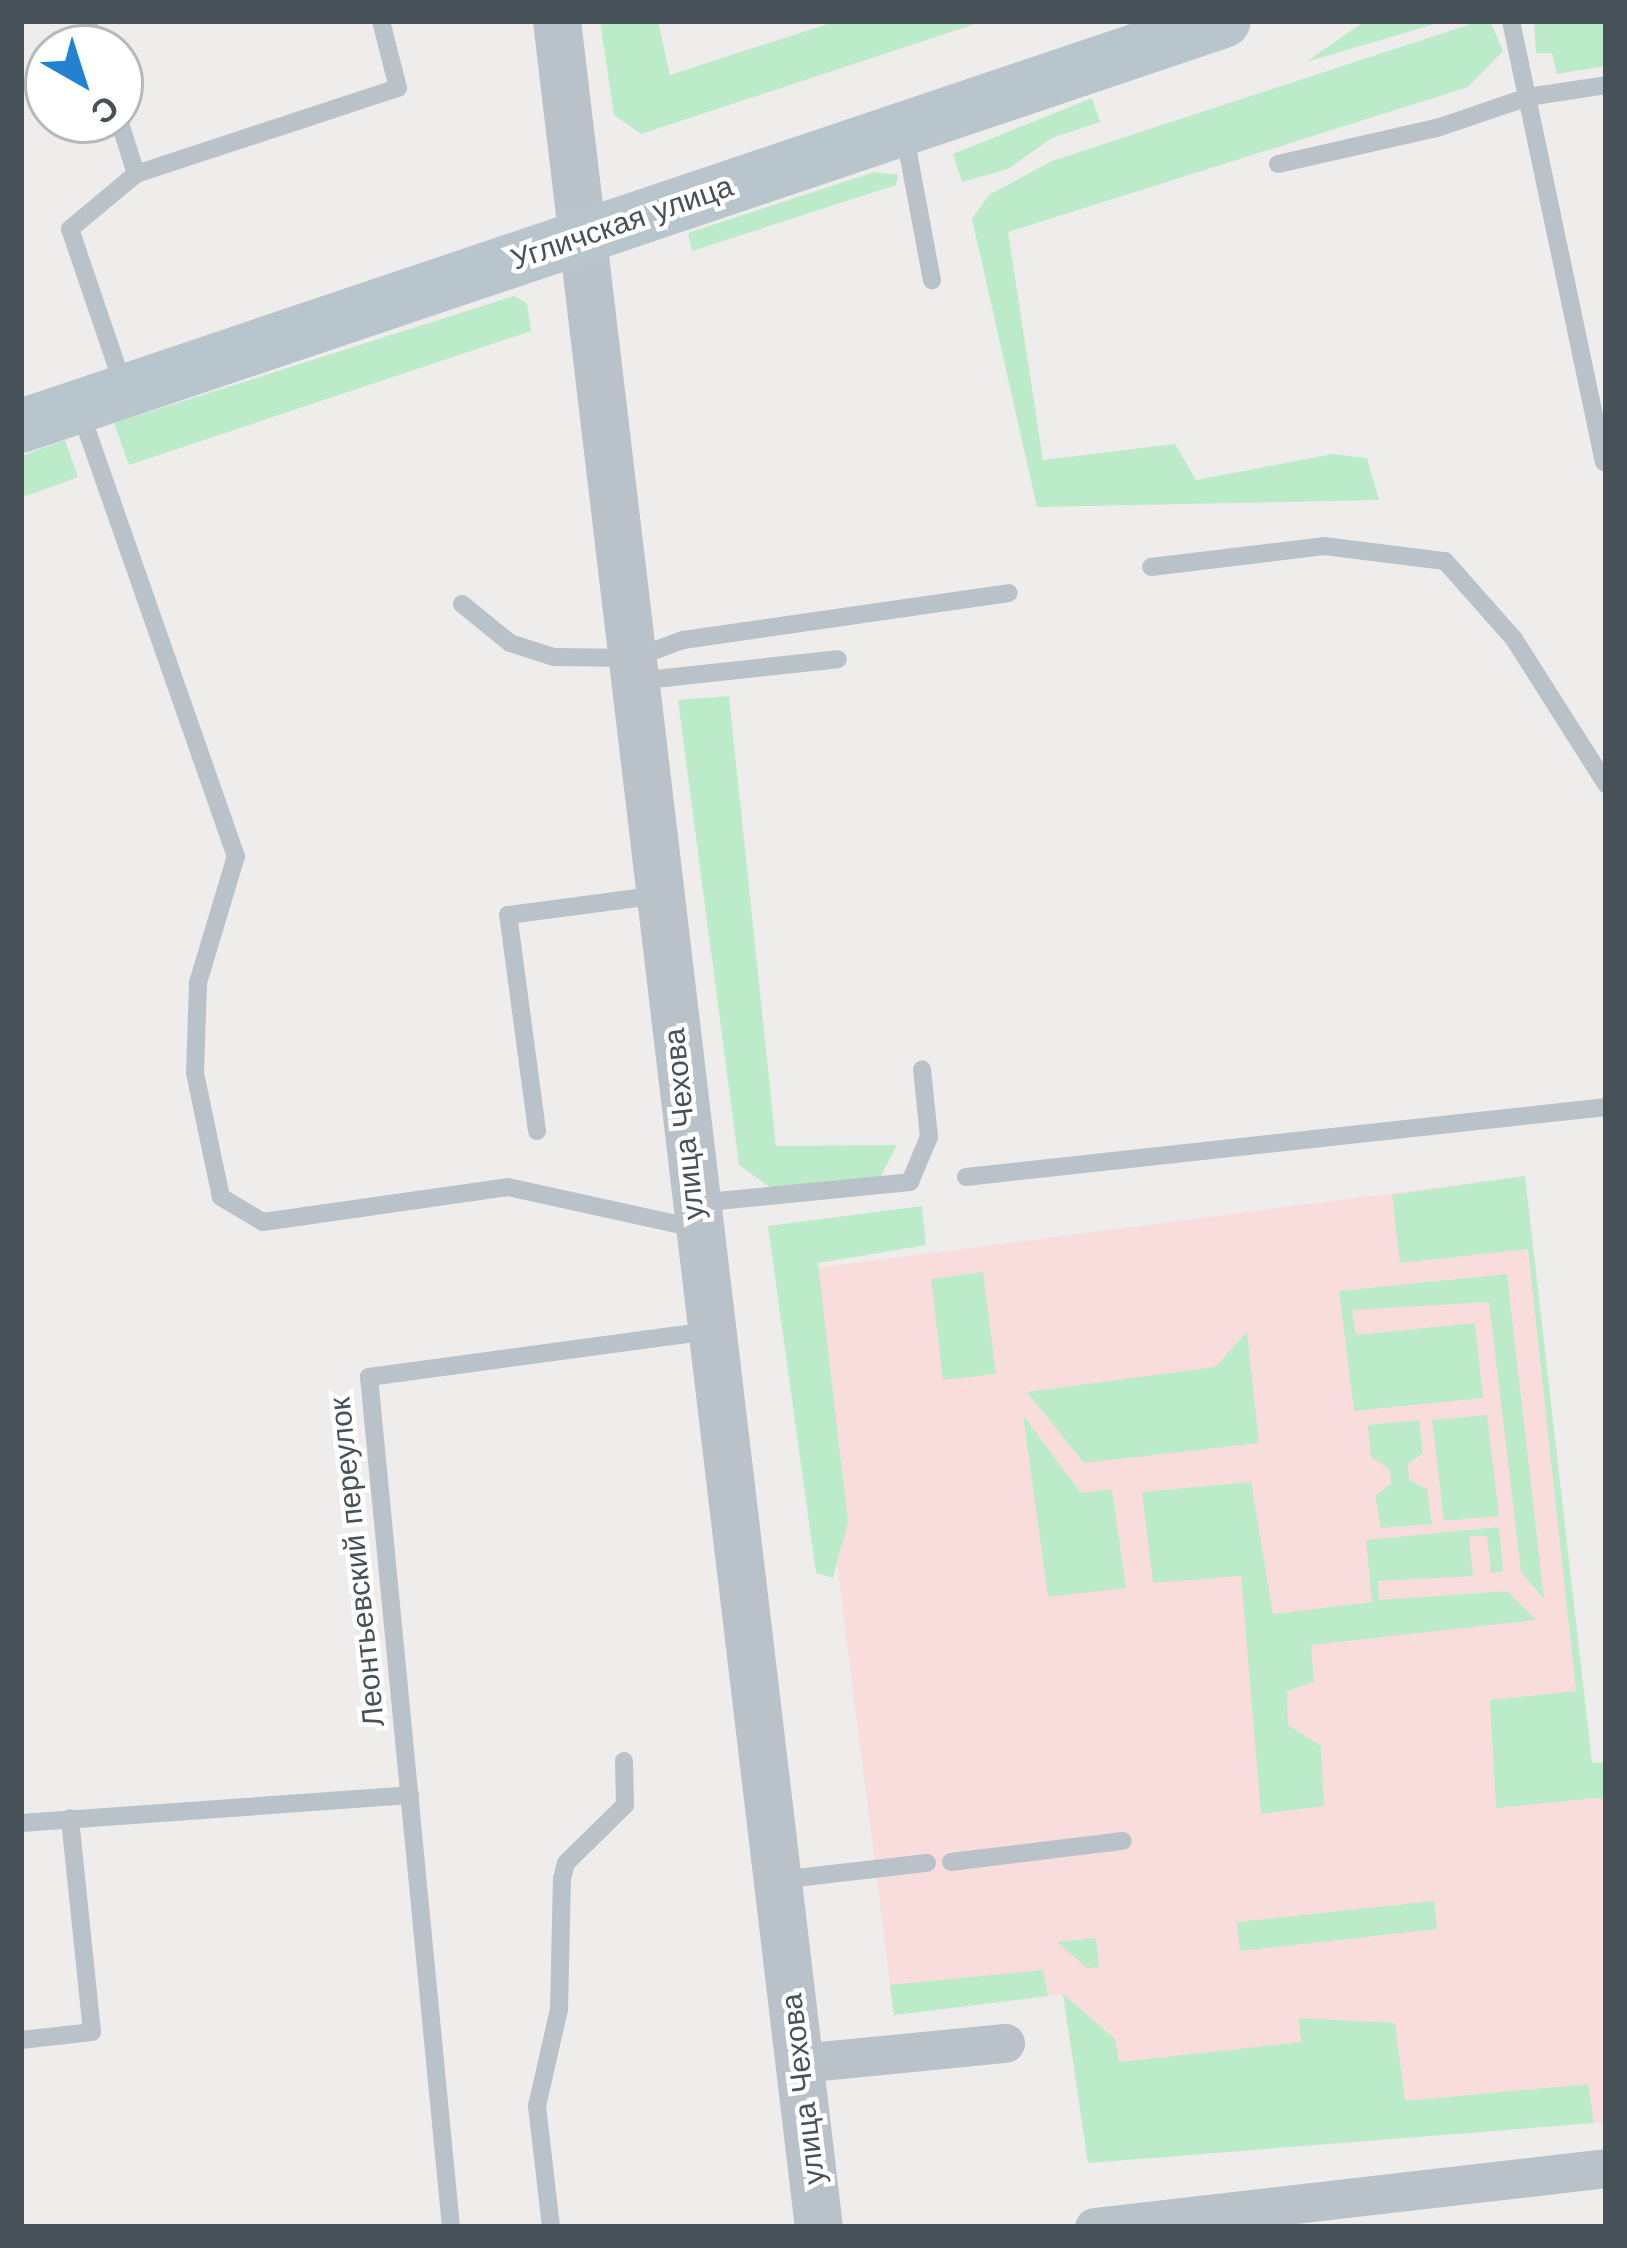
<!DOCTYPE html>
<html>
<head>
<meta charset="utf-8">
<style>
  body { margin:0 }
  #map { position:relative; width:1627px; height:2248px; overflow:hidden; background:#efecec; font-family:"Work Sans",sans-serif }
  div>[style] { position:absolute }
  .medical>* { inset:0; background:#f9dddd }
  .green>* { inset:0; background:#bcebc9 }
  .service>* { height:18px; margin:-9px; padding:0 9px; transform-origin:9px; border-radius:9px; background:#b8c2c8 }
  .minor>* { height:39px; margin:-19.5px; padding:0 19.5px; transform-origin:19.5px; border-radius:19.5px; background:#b8c2c8 }
  .tertiary>* { height:48px; margin:-24px; padding:0 24px; transform-origin:24px; border-radius:24px; background:#b8c2c8 }
  .secondary>* { height:54px; margin:-27px; padding:0 27px; transform-origin:27px; border-radius:27px; background:#b9c5cd }
  span { translate:-50% -50%; white-space:nowrap; text-align:center; line-height:1.15; -webkit-text-stroke:9px #fff; paint-order:stroke }
  .street-label { font-size:30px; color:#465158 }
  .frame { position:absolute; inset:0; border:24px solid #465158; pointer-events:none }
  .north { position:absolute; left:24px; top:24px; width:120px; height:120px; box-sizing:border-box; background:#fff; border:3px solid #b5b9bc; border-radius:50%; rotate:141deg; font-size:33px; font-weight:700; line-height:48px; text-align:center; color:#465158 }
  .north::after { content:''; display:block; margin:auto; width:42px; height:54px; background:#2381d2; clip-path:polygon(50% 0,100% 100%,50% 72%,0 100%) }
</style>
</head>
<body>
<div id="map">
  <div class="medical">
    <div style="clip-path:polygon(1525px 1176px,1592px 1763px,1606px 1762px,1606px 2122px,1088px 2163px,1063px 1994px,894px 2015px,800px 1270px)"></div>
  </div>
  <div class="green">
    <div style="clip-path:polygon(600px 21px,658px 21px,670px 75px,837px 21px,984px 21px,641px 134px,614px 115px)"></div>
    <div style="clip-path:polygon(1365px 21px,1445px 21px,1306px 62px)"></div>
    <div style="clip-path:polygon(1480px 21px,1490px 21px,1503px 51px,1468px 87px,1008px 232px,1043px 460px,1175px 444px,1196px 480px,1333px 454px,1367px 458px,1379px 500px,1037px 507px,972px 219px,989px 195px,1052px 161px)"></div>
    <div style="clip-path:polygon(1534px 21px,1606px 21px,1606px 66px,1557px 74px,1552px 53px,1536px 53px)"></div>
    <div style="clip-path:polygon(1092px 98px,1100px 122px,1052px 138px,1008px 169px,962px 182px,953px 154px)"></div>
    <div style="clip-path:polygon(874px 172px,898px 175px,896px 185px,692px 251px,688px 233px)"></div>
    <div style="clip-path:polygon(514px 296px,527px 303px,531px 331px,129px 465px,114px 423px)"></div>
    <div style="clip-path:polygon(65px 440px,78px 477px,21px 498px,21px 456px)"></div>
    <div style="clip-path:polygon(729px 696px,776px 1146px,897px 1145px,880px 1178px,774px 1190px,739px 1165px,678px 700px)"></div>
    <div style="clip-path:polygon(1525px 1176px,1592px 1763px,1606px 1762px,1606px 1797px,1496px 1808px,1490px 1700px,1576px 1691px,1528px 1249px,1400px 1263px,1392px 1195px)"></div>
    <div style="clip-path:polygon(922px 1206px,926px 1245px,818px 1263px,848px 1522px,833px 1578px,816px 1573px,768px 1226px)"></div>
    <div style="clip-path:polygon(983px 1272px,996px 1374px,943px 1380px,931px 1279px)"></div>
    <div style="clip-path:polygon(1507px 1274px,1544px 1599px,1521px 1572px,1489px 1302px,1352px 1310px,1356px 1335px,1475px 1323px,1483px 1398px,1354px 1411px,1339px 1291px)"></div>
    <div style="clip-path:polygon(1247px 1332px,1259px 1443px,1084px 1463px,1027px 1392px,1215px 1367px)"></div>
    <div style="clip-path:polygon(1023px 1415px,1081px 1493px,1112px 1489px,1126px 1588px,1048px 1597px)"></div>
    <div style="clip-path:polygon(1487px 1415px,1499px 1516px,1444px 1521px,1432px 1420px)"></div>
    <div style="clip-path:polygon(1419px 1420px,1423px 1453px,1408px 1464px,1409px 1480px,1427px 1489px,1432px 1524px,1381px 1528px,1375px 1496px,1391px 1484px,1390px 1470px,1371px 1457px,1368px 1425px)"></div>
    <div style="clip-path:polygon(1251px 1482px,1273px 1614px,1372px 1602px,1366px 1540px,1499px 1527px,1503px 1571px,1491px 1573px,1487px 1536px,1469px 1536px,1473px 1576px,1378px 1581px,1379px 1600px,1507px 1591px,1536px 1620px,1311px 1645px,1314px 1682px,1287px 1691px,1288px 1725px,1321px 1746px,1324px 1806px,1261px 1814px,1241px 1576px,1153px 1583px,1142px 1492px)"></div>
    <div style="clip-path:polygon(1434px 1901px,1437px 1929px,1240px 1951px,1237px 1922px)"></div>
    <div style="clip-path:polygon(1096px 1938px,1099px 1967px,1087px 1968px,1057px 1942px)"></div>
    <div style="clip-path:polygon(1043px 1970px,1048px 1996px,894px 2015px,890px 1985px)"></div>
    <div style="clip-path:polygon(1063px 1994px,1115px 2039px,1119px 2062px,1301px 2042px,1299px 2018px,1395px 2023px,1405px 2101px,1588px 2084px,1594px 2123px,1088px 2163px)"></div>
  </div>
  <div class="service">
    <div style="left:87px;top:21px;width:28px;rotate:72deg"></div>
    <div style="left:1511px;top:21px;width:451px;rotate:78.1deg"></div>
    <div style="left:119px;top:120px;width:57px;rotate:72.5deg"></div>
    <div style="left:136px;top:174px;width:86px;rotate:140.2deg"></div>
    <div style="left:70px;top:229px;width:165px;rotate:71.2deg"></div>
    <div style="left:904px;top:131px;width:152px;rotate:79.4deg"></div>
    <div style="left:1278px;top:164px;width:163px;rotate:-12.8deg"></div>
    <div style="left:1437px;top:128px;width:96px;rotate:-18.8deg"></div>
    <div style="left:1528px;top:97px;width:79px;rotate:-8.7deg"></div>
    <div style="left:136px;top:174px;width:276px;rotate:-18.2deg"></div>
    <div style="left:398px;top:88px;width:69px;rotate:-104.2deg"></div>
    <div style="left:80px;top:411px;width:472px;rotate:70.7deg"></div>
    <div style="left:236px;top:856px;width:133px;rotate:106.7deg"></div>
    <div style="left:198px;top:983px;width:90px;rotate:91.9deg"></div>
    <div style="left:195px;top:1073px;width:127px;rotate:78.2deg"></div>
    <div style="left:221px;top:1197px;width:49px;rotate:30.8deg"></div>
    <div style="left:263px;top:1222px;width:247px;rotate:-8.1deg"></div>
    <div style="left:508px;top:1187px;width:191px;rotate:12.4deg"></div>
    <div style="left:1151px;top:567px;width:174px;rotate:-6.9deg"></div>
    <div style="left:1324px;top:546px;width:122px;rotate:7.1deg"></div>
    <div style="left:1445px;top:561px;width:104px;rotate:48.5deg"></div>
    <div style="left:1514px;top:639px;width:172px;rotate:57.6deg"></div>
    <div style="left:462px;top:604px;width:62px;rotate:39.1deg"></div>
    <div style="left:510px;top:643px;width:46px;rotate:17.7deg"></div>
    <div style="left:554px;top:657px;width:80px;rotate:0.7deg"></div>
    <div style="left:634px;top:658px;width:52px;rotate:-20.2deg"></div>
    <div style="left:683px;top:640px;width:329px;rotate:-8.2deg"></div>
    <div style="left:637px;top:681px;width:202px;rotate:-6.2deg"></div>
    <div style="left:537px;top:1131px;width:218px;rotate:-97.6deg"></div>
    <div style="left:508px;top:915px;width:153px;rotate:-7.5deg"></div>
    <div style="left:966px;top:1177px;width:644px;rotate:-6.24deg"></div>
    <div style="left:697px;top:1203px;width:214px;rotate:-5.6deg"></div>
    <div style="left:910px;top:1182px;width:49px;rotate:-67.1deg"></div>
    <div style="left:929px;top:1137px;width:68px;rotate:-95.9deg"></div>
    <div style="left:21px;top:1823px;width:390px;rotate:-4.1deg"></div>
    <div style="left:951px;top:1862px;width:173px;rotate:-7deg"></div>
    <div style="left:779px;top:1880px;width:149px;rotate:-6.6deg"></div>
    <div style="left:21px;top:2040px;width:71px;rotate:-6.4deg"></div>
    <div style="left:92px;top:2032px;width:215px;rotate:-95.9deg"></div>
    <div style="left:451px;top:2227px;width:854px;rotate:-95.51deg"></div>
    <div style="left:369px;top:1377px;width:343px;rotate:-7.7deg"></div>
    <div style="left:551px;top:2227px;width:122px;rotate:-96.6deg"></div>
    <div style="left:537px;top:2106px;width:99px;rotate:-77.2deg"></div>
    <div style="left:559px;top:2009px;width:130px;rotate:-88.7deg"></div>
    <div style="left:562px;top:1879px;width:16px;rotate:-76deg"></div>
    <div style="left:566px;top:1863px;width:83px;rotate:-44.5deg"></div>
    <div style="left:625px;top:1805px;width:44px;rotate:-91.3deg"></div>
  </div>
  <div class="minor">
    <div style="left:800px;top:2063px;width:206px;rotate:-5.6deg"></div>
    <div style="left:1094px;top:2227px;width:515px;rotate:-6.57deg"></div>
  </div>
  <div class="tertiary">
    <div style="left:557px;top:21px;width:2222px;rotate:83.23deg"></div>
  </div>
  <div class="secondary">
    <div style="left:21px;top:426px;width:1269px;rotate:-18.61deg"></div>
  </div>
  <div class="street-label">
    <span style="left:622px;top:223px;rotate:-19deg">Угличская улица</span>
    <span style="left:684px;top:1124px;rotate:-96deg">улица Чехова</span>
    <span style="left:357px;top:1562px;rotate:-96deg">Леонтьевский переулок</span>
    <span style="left:803px;top:2089px;rotate:-97deg">улица Чехова</span>
  </div>
  <div class="frame"></div>
  <div class="north">С</div>
</div>
</body>
</html>
